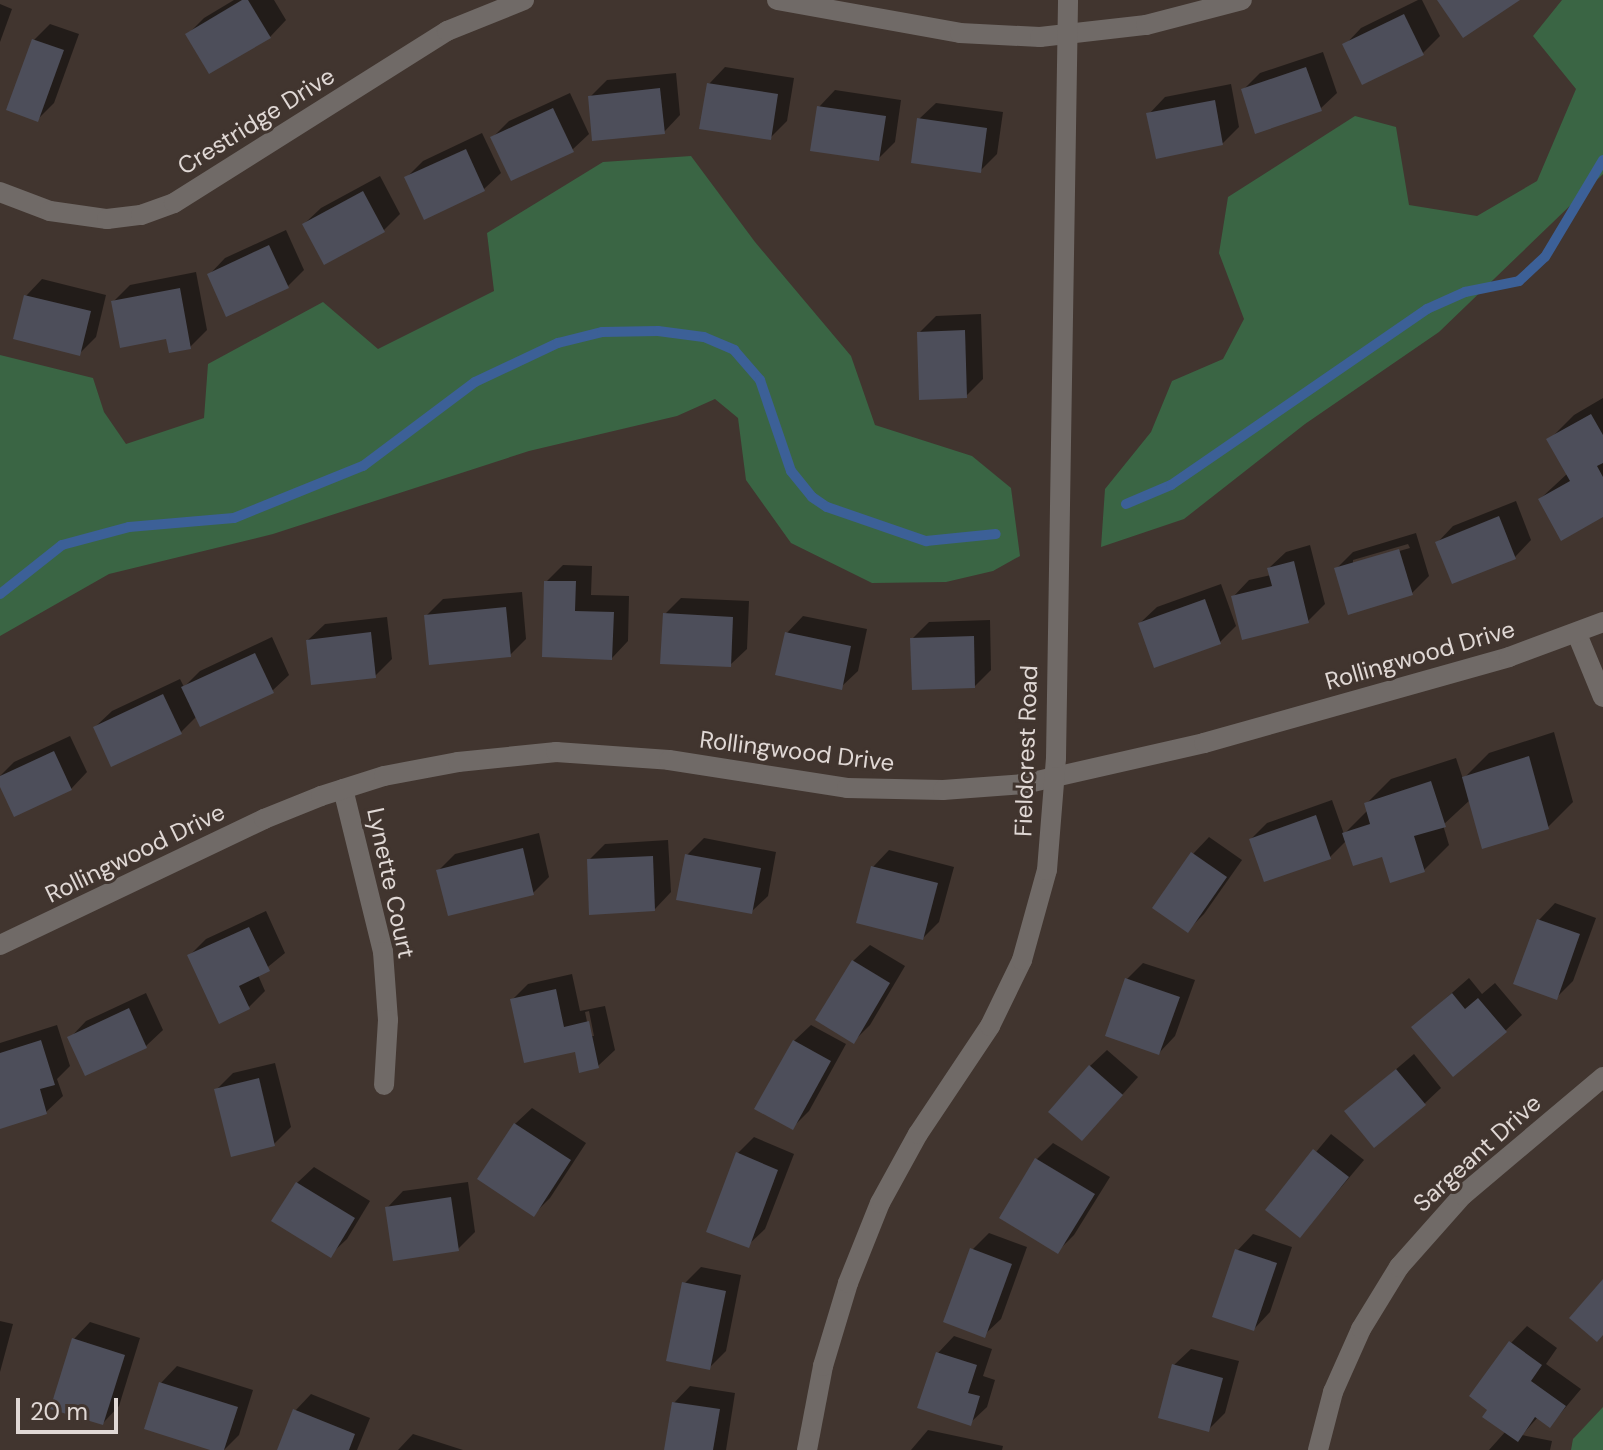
<!DOCTYPE html>
<html>
<head>
<meta charset="utf-8">
<style>
  body { margin:0 }
  #map { position:relative; width:1603px; height:1450px; overflow:hidden; background:#41352f; font-family:"DM Sans",sans-serif }
  div>[style] { position:absolute }
  .green>* { inset:0; background:#3a6544 }
  .shadow>* { inset:0; background:#0007 }
  .stream>* { height:10px; margin:-5px; padding:0 5px; transform-origin:5px; border-radius:5px; background:#3c6097 }
  .building>* { inset:0; background:#4d4e5a }
  .minor>* { height:20px; margin:-10px; padding:0 10px; transform-origin:10px; border-radius:10px; background:#706a67 }
  span { translate:-50% -50%; white-space:nowrap; text-align:center; line-height:1.15; -webkit-text-stroke:6px #41352f; paint-order:stroke }
  .street-label { font-size:24px; color:#e0d8d5 }
  .scale { position:absolute; left:16px; top:1398px; width:102px; height:36px; box-sizing:border-box; border:4px solid #e0d8d5; border-top:0; padding-left:10px; font-size:24px; line-height:28px; white-space:nowrap; color:#e0d8d5; -webkit-text-stroke:6px #41352f; paint-order:stroke }
</style>
</head>
<body>
<div id="map">
  <div class="green">
    <div style="clip-path:polygon(1562px 0,1603px 0,1603px 174px,1439px 332px,1305px 424px,1184px 519px,1101px 547px,1105px 489px,1151px 432px,1172px 381px,1223px 359px,1244px 319px,1219px 253px,1228px 197px,1355px 116px,1396px 127px,1409px 205px,1477px 216px,1537px 181px,1576px 89px,1533px 36px)"></div>
    <div style="clip-path:polygon(691px 156px,755px 242px,851px 356px,875px 425px,972px 456px,1011px 488px,1020px 556px,993px 571px,946px 582px,872px 583px,791px 543px,746px 480px,738px 418px,715px 399px,677px 416px,529px 451px,273px 534px,109px 574px,0 636px,0 355px,93px 378px,104px 412px,126px 444px,204px 418px,208px 364px,323px 302px,378px 349px,494px 291px,487px 233px,603px 162px)"></div>
    <div style="clip-path:polygon(1603px 1407px,1603px 1450px,1571px 1450px,1573px 1439px)"></div>
  </div>
  <div class="shadow">
    <div style="clip-path:polygon(234px 0,274px 0,286px 20px,270px 37px,188px 34px,204px 18px)"></div>
    <div style="clip-path:polygon(1418px 0,1422px 0,1440px 36px,1423px 53px,1363px 83px,1345px 45px,1361px 28px)"></div>
    <div style="clip-path:polygon(0 4px,12px 9px,0 42px)"></div>
    <div style="clip-path:polygon(50px 24px,79px 34px,54px 103px,37px 120px,34px 40px)"></div>
    <div style="clip-path:polygon(1323px 52px,1337px 93px,1320px 109px,1243px 90px,1260px 73px)"></div>
    <div style="clip-path:polygon(725px 67px,794px 78px,787px 121px,770px 138px,709px 84px)"></div>
    <div style="clip-path:polygon(676px 73px,680px 115px,664px 132px,590px 97px,607px 80px)"></div>
    <div style="clip-path:polygon(1231px 84px,1239px 127px,1223px 143px,1149px 114px,1165px 97px)"></div>
    <div style="clip-path:polygon(835px 90px,901px 100px,895px 142px,878px 159px,819px 107px)"></div>
    <div style="clip-path:polygon(570px 93px,589px 134px,572px 150px,493px 137px,509px 121px)"></div>
    <div style="clip-path:polygon(936px 103px,1003px 112px,997px 154px,980px 171px,919px 119px)"></div>
    <div style="clip-path:polygon(482px 133px,501px 173px,484px 189px,406px 178px,423px 161px)"></div>
    <div style="clip-path:polygon(380px 176px,400px 214px,384px 230px,304px 224px,321px 208px)"></div>
    <div style="clip-path:polygon(286px 230px,304px 270px,288px 286px,209px 275px,225px 258px)"></div>
    <div style="clip-path:polygon(196px 272px,207px 330px,190px 347px,113px 302px,130px 285px)"></div>
    <div style="clip-path:polygon(42px 279px,106px 295px,96px 337px,79px 354px,26px 296px)"></div>
    <div style="clip-path:polygon(981px 314px,983px 379px,966px 396px,919px 333px,936px 316px)"></div>
    <div style="clip-path:polygon(1603px 398px,1603px 515px,1540px 499px,1568px 473px,1549px 440px,1574px 415px)"></div>
    <div style="clip-path:polygon(1516px 501px,1531px 540px,1515px 557px,1437px 543px,1453px 526px)"></div>
    <div style="clip-path:polygon(evenodd,1416px 533px,1429px 576px,1412px 593px,1336px 569px,1353px 552px,1416px 533px,1408px 544px,1410px 548px,1353px 564px,1353px 560px,1408px 544px)"></div>
    <div style="clip-path:polygon(1310px 545px,1325px 604px,1308px 621px,1233px 597px,1249px 580px,1271px 575px,1269px 568px,1286px 552px)"></div>
    <div style="clip-path:polygon(563px 565px,592px 566px,591px 595px,629px 596px,628px 641px,612px 658px,546px 582px)"></div>
    <div style="clip-path:polygon(1221px 584px,1236px 626px,1220px 642px,1140px 623px,1157px 607px)"></div>
    <div style="clip-path:polygon(522px 592px,526px 639px,510px 655px,426px 616px,443px 599px)"></div>
    <div style="clip-path:polygon(681px 598px,749px 601px,747px 649px,730px 665px,665px 614px)"></div>
    <div style="clip-path:polygon(803px 616px,867px 629px,858px 671px,841px 687px,787px 633px)"></div>
    <div style="clip-path:polygon(387px 617px,392px 659px,375px 676px,308px 640px,325px 624px)"></div>
    <div style="clip-path:polygon(990px 620px,991px 670px,975px 686px,912px 639px,929px 622px)"></div>
    <div style="clip-path:polygon(272px 637px,289px 675px,272px 691px,197px 716px,181px 732px,95px 727px,112px 711px,180px 679px,184px 687px,200px 671px)"></div>
    <div style="clip-path:polygon(1554px 732px,1573px 802px,1548px 827px,1470px 800px,1443px 825px,1449px 845px,1424px 870px,1391px 880px,1383px 855px,1347px 840px,1330px 857px,1251px 839px,1267px 823px,1332px 800px,1344px 834px,1368px 810px,1366px 804px,1391px 779px,1456px 758px,1463px 779px,1489px 753px)"></div>
    <div style="clip-path:polygon(70px 736px,87px 772px,71px 789px,0 783px,0 776px,14px 762px)"></div>
    <div style="clip-path:polygon(539px 833px,549px 877px,533px 893px,439px 870px,455px 854px)"></div>
    <div style="clip-path:polygon(1209px 837px,1242px 860px,1204px 914px,1188px 930px,1193px 854px)"></div>
    <div style="clip-path:polygon(704px 838px,776px 852px,768px 896px,751px 912px,687px 855px)"></div>
    <div style="clip-path:polygon(668px 840px,671px 892px,655px 909px,589px 860px,605px 844px)"></div>
    <div style="clip-path:polygon(889px 850px,954px 867px,939px 922px,923px 938px,873px 867px)"></div>
    <div style="clip-path:polygon(1555px 903px,1596px 918px,1573px 981px,1556px 998px,1539px 920px)"></div>
    <div style="clip-path:polygon(266px 911px,285px 953px,258px 975px,265px 991px,249px 1007px,189px 956px,206px 939px)"></div>
    <div style="clip-path:polygon(870px 945px,905px 966px,870px 1025px,854px 1041px,853px 961px)"></div>
    <div style="clip-path:polygon(1143px 963px,1195px 980px,1175px 1036px,1159px 1053px,1127px 979px)"></div>
    <div style="clip-path:polygon(evenodd,572px 974px,580px 1011px,605px 1006px,615px 1050px,598px 1066px,512px 1000px,528px 984px,572px 974px,589px 1011px,594px 1036px,590px 1036px,585px 1012px,589px 1011px)"></div>
    <div style="clip-path:polygon(1469px 978px,1482px 994px,1495px 983px,1522px 1015px,1505px 1031px,1413px 1027px)"></div>
    <div style="clip-path:polygon(146px 993px,163px 1030px,146px 1046px,70px 1038px,86px 1021px)"></div>
    <div style="clip-path:polygon(57px 1025px,70px 1066px,57px 1079px,63px 1096px,46px 1112px,0 1122px,0 1043px)"></div>
    <div style="clip-path:polygon(811px 1025px,846px 1044px,809px 1111px,792px 1128px,794px 1041px)"></div>
    <div style="clip-path:polygon(1107px 1050px,1138px 1077px,1098px 1122px,1090px 1066px)"></div>
    <div style="clip-path:polygon(1414px 1054px,1441px 1088px,1424px 1104px,1347px 1111px)"></div>
    <div style="clip-path:polygon(275px 1063px,291px 1127px,274px 1144px,216px 1090px,233px 1073px)"></div>
    <div style="clip-path:polygon(532px 1108px,586px 1143px,550px 1198px,534px 1214px,515px 1124px)"></div>
    <div style="clip-path:polygon(1331px 1134px,1364px 1160px,1300px 1236px,1268px 1210px)"></div>
    <div style="clip-path:polygon(754px 1137px,794px 1154px,765px 1229px,748px 1245px,738px 1153px)"></div>
    <div style="clip-path:polygon(1053px 1143px,1110px 1177px,1074px 1235px,1058px 1251px,1037px 1159px)"></div>
    <div style="clip-path:polygon(314px 1167px,370px 1201px,347px 1239px,330px 1255px,297px 1183px)"></div>
    <div style="clip-path:polygon(468px 1182px,475px 1232px,458px 1249px,387px 1208px,403px 1191px)"></div>
    <div style="clip-path:polygon(989px 1233px,1027px 1247px,1001px 1319px,984px 1335px,972px 1250px)"></div>
    <div style="clip-path:polygon(1253px 1234px,1292px 1247px,1270px 1312px,1254px 1329px,1237px 1251px)"></div>
    <div style="clip-path:polygon(701px 1267px,741px 1275px,726px 1351px,709px 1368px,684px 1284px)"></div>
    <div style="clip-path:polygon(0 1321px,13px 1324px,0 1372px)"></div>
    <div style="clip-path:polygon(90px 1322px,140px 1338px,119px 1406px,103px 1423px,74px 1339px)"></div>
    <div style="clip-path:polygon(1527px 1326px,1557px 1348px,1546px 1364px,1581px 1389px,1550px 1426px,1538px 1417px,1522px 1435px,1552px 1441px,1550px 1450px,1489px 1450px,1506px 1431px,1511px 1343px)"></div>
    <div style="clip-path:polygon(954px 1336px,992px 1349px,983px 1376px,995px 1380px,987px 1407px,970px 1423px,938px 1353px)"></div>
    <div style="clip-path:polygon(1191px 1349px,1239px 1361px,1225px 1413px,1208px 1430px,1174px 1365px)"></div>
    <div style="clip-path:polygon(177px 1366px,253px 1390px,239px 1435px,224px 1450px,217px 1450px,161px 1383px)"></div>
    <div style="clip-path:polygon(690px 1386px,735px 1393px,726px 1450px,666px 1450px,674px 1403px)"></div>
    <div style="clip-path:polygon(311px 1394px,370px 1418px,357px 1450px,279px 1450px,295px 1411px)"></div>
    <div style="clip-path:polygon(928px 1430px,1003px 1446px,1002px 1450px,911px 1450px)"></div>
    <div style="clip-path:polygon(413px 1434px,463px 1450px,398px 1450px)"></div>
  </div>
  <div class="stream">
    <div style="left:1126px;top:504px;width:49px;rotate:-22.9deg"></div>
    <div style="left:1171px;top:485px;width:311px;rotate:-34.5deg"></div>
    <div style="left:1427px;top:309px;width:42px;rotate:-24.1deg"></div>
    <div style="left:1465px;top:292px;width:55px;rotate:-11.5deg"></div>
    <div style="left:1519px;top:281px;width:35px;rotate:-43deg"></div>
    <div style="left:1545px;top:257px;width:113px;rotate:-59.1deg"></div>
    <div style="left:0;top:594px;width:79px;rotate:-38.3deg"></div>
    <div style="left:62px;top:545px;width:69px;rotate:-15deg"></div>
    <div style="left:129px;top:527px;width:105px;rotate:-4.9deg"></div>
    <div style="left:234px;top:518px;width:139px;rotate:-22deg"></div>
    <div style="left:363px;top:466px;width:140px;rotate:-36.9deg"></div>
    <div style="left:475px;top:382px;width:92px;rotate:-25.2deg"></div>
    <div style="left:558px;top:343px;width:45px;rotate:-14deg"></div>
    <div style="left:602px;top:332px;width:56px;rotate:-1deg"></div>
    <div style="left:658px;top:331px;width:46px;rotate:7.4deg"></div>
    <div style="left:704px;top:337px;width:33px;rotate:23deg"></div>
    <div style="left:734px;top:350px;width:40px;rotate:49deg"></div>
    <div style="left:760px;top:380px;width:96px;rotate:71.2deg"></div>
    <div style="left:791px;top:471px;width:33px;rotate:51deg"></div>
    <div style="left:812px;top:497px;width:18px;rotate:34deg"></div>
    <div style="left:827px;top:507px;width:105px;rotate:19deg"></div>
    <div style="left:926px;top:541px;width:70px;rotate:-5.7deg"></div>
  </div>
  <div class="building">
    <div style="clip-path:polygon(242px 0,248px 0,271px 38px,209px 74px,185px 34px)"></div>
    <div style="clip-path:polygon(1437px 0,1520px 0,1463px 38px)"></div>
    <div style="clip-path:polygon(1404px 14px,1424px 55px,1362px 85px,1342px 44px)"></div>
    <div style="clip-path:polygon(32px 39px,64px 50px,38px 122px,6px 110px)"></div>
    <div style="clip-path:polygon(1306px 67px,1322px 111px,1255px 134px,1241px 89px)"></div>
    <div style="clip-path:polygon(707px 83px,778px 94px,771px 140px,699px 129px)"></div>
    <div style="clip-path:polygon(660px 88px,665px 134px,592px 141px,588px 96px)"></div>
    <div style="clip-path:polygon(1215px 100px,1223px 145px,1156px 159px,1146px 113px)"></div>
    <div style="clip-path:polygon(817px 106px,886px 116px,879px 161px,810px 151px)"></div>
    <div style="clip-path:polygon(553px 108px,574px 152px,511px 181px,490px 137px)"></div>
    <div style="clip-path:polygon(917px 118px,987px 128px,981px 173px,911px 163px)"></div>
    <div style="clip-path:polygon(466px 149px,485px 191px,424px 220px,404px 177px)"></div>
    <div style="clip-path:polygon(363px 191px,385px 232px,324px 265px,302px 224px)"></div>
    <div style="clip-path:polygon(269px 245px,289px 288px,226px 317px,207px 274px)"></div>
    <div style="clip-path:polygon(180px 288px,191px 349px,169px 353px,166px 339px,120px 348px,111px 301px)"></div>
    <div style="clip-path:polygon(24px 295px,91px 311px,80px 356px,13px 339px)"></div>
    <div style="clip-path:polygon(965px 330px,967px 398px,919px 400px,917px 332px)"></div>
    <div style="clip-path:polygon(1591px 414px,1603px 435px,1603px 463px,1597px 466px,1603px 477px,1603px 517px,1561px 541px,1538px 499px,1570px 481px,1546px 439px)"></div>
    <div style="clip-path:polygon(1499px 516px,1516px 559px,1452px 584px,1435px 542px)"></div>
    <div style="clip-path:polygon(1399px 549px,1413px 595px,1348px 615px,1334px 568px)"></div>
    <div style="clip-path:polygon(1294px 561px,1309px 623px,1242px 640px,1231px 596px,1272px 586px,1267px 568px)"></div>
    <div style="clip-path:polygon(544px 581px,576px 581px,575px 611px,614px 612px,612px 660px,542px 657px)"></div>
    <div style="clip-path:polygon(1205px 599px,1221px 644px,1154px 668px,1138px 623px)"></div>
    <div style="clip-path:polygon(506px 607px,511px 657px,429px 665px,424px 615px)"></div>
    <div style="clip-path:polygon(663px 613px,733px 617px,731px 667px,660px 664px)"></div>
    <div style="clip-path:polygon(371px 632px,376px 678px,311px 685px,306px 640px)"></div>
    <div style="clip-path:polygon(785px 632px,851px 646px,842px 690px,775px 675px)"></div>
    <div style="clip-path:polygon(974px 636px,975px 688px,912px 690px,910px 638px)"></div>
    <div style="clip-path:polygon(255px 653px,274px 693px,200px 727px,181px 687px)"></div>
    <div style="clip-path:polygon(163px 694px,182px 734px,111px 767px,93px 727px)"></div>
    <div style="clip-path:polygon(54px 751px,72px 790px,14px 817px,0 787px,0 776px)"></div>
    <div style="clip-path:polygon(1529px 756px,1549px 829px,1482px 849px,1462px 777px)"></div>
    <div style="clip-path:polygon(1431px 781px,1446px 827px,1414px 836px,1425px 872px,1390px 883px,1382px 857px,1353px 866px,1342px 833px,1370px 824px,1364px 803px)"></div>
    <div style="clip-path:polygon(1316px 815px,1331px 859px,1264px 882px,1249px 839px)"></div>
    <div style="clip-path:polygon(523px 848px,534px 895px,448px 916px,436px 870px)"></div>
    <div style="clip-path:polygon(1191px 852px,1227px 877px,1188px 933px,1152px 908px)"></div>
    <div style="clip-path:polygon(685px 854px,761px 868px,752px 914px,676px 900px)"></div>
    <div style="clip-path:polygon(653px 856px,655px 911px,589px 915px,587px 859px)"></div>
    <div style="clip-path:polygon(871px 866px,938px 883px,923px 940px,856px 923px)"></div>
    <div style="clip-path:polygon(1537px 919px,1580px 934px,1557px 1000px,1513px 984px)"></div>
    <div style="clip-path:polygon(249px 927px,270px 971px,239px 986px,250px 1009px,219px 1024px,187px 955px)"></div>
    <div style="clip-path:polygon(852px 960px,890px 983px,854px 1044px,815px 1020px)"></div>
    <div style="clip-path:polygon(1125px 978px,1180px 997px,1159px 1055px,1105px 1036px)"></div>
    <div style="clip-path:polygon(556px 989px,564px 1027px,589px 1021px,599px 1068px,579px 1073px,575px 1052px,524px 1063px,510px 999px)"></div>
    <div style="clip-path:polygon(1452px 993px,1465px 1009px,1478px 998px,1507px 1032px,1453px 1077px,1411px 1027px)"></div>
    <div style="clip-path:polygon(129px 1008px,147px 1048px,85px 1076px,67px 1037px)"></div>
    <div style="clip-path:polygon(41px 1040px,55px 1085px,40px 1089px,47px 1114px,0 1129px,0 1053px)"></div>
    <div style="clip-path:polygon(793px 1040px,831px 1061px,793px 1130px,754px 1109px)"></div>
    <div style="clip-path:polygon(1089px 1065px,1123px 1095px,1082px 1141px,1048px 1112px)"></div>
    <div style="clip-path:polygon(1396px 1069px,1426px 1105px,1374px 1148px,1344px 1111px)"></div>
    <div style="clip-path:polygon(259px 1078px,275px 1146px,231px 1157px,214px 1089px)"></div>
    <div style="clip-path:polygon(514px 1123px,571px 1160px,534px 1217px,477px 1179px)"></div>
    <div style="clip-path:polygon(1313px 1149px,1349px 1177px,1300px 1238px,1265px 1210px)"></div>
    <div style="clip-path:polygon(736px 1152px,778px 1170px,749px 1248px,706px 1232px)"></div>
    <div style="clip-path:polygon(1035px 1158px,1095px 1194px,1058px 1254px,999px 1218px)"></div>
    <div style="clip-path:polygon(296px 1182px,355px 1218px,331px 1258px,271px 1221px)"></div>
    <div style="clip-path:polygon(451px 1197px,459px 1251px,393px 1261px,385px 1207px)"></div>
    <div style="clip-path:polygon(970px 1248px,1012px 1264px,985px 1338px,943px 1322px)"></div>
    <div style="clip-path:polygon(1235px 1249px,1277px 1263px,1254px 1331px,1212px 1317px)"></div>
    <div style="clip-path:polygon(1603px 1279px,1603px 1335px,1597px 1342px,1569px 1318px)"></div>
    <div style="clip-path:polygon(682px 1282px,726px 1291px,710px 1370px,666px 1361px)"></div>
    <div style="clip-path:polygon(72px 1338px,125px 1355px,103px 1425px,50px 1409px)"></div>
    <div style="clip-path:polygon(1509px 1341px,1542px 1365px,1531px 1381px,1566px 1406px,1550px 1428px,1535px 1417px,1518px 1442px,1482px 1417px,1487px 1410px,1469px 1396px)"></div>
    <div style="clip-path:polygon(936px 1352px,977px 1365px,968px 1393px,980px 1396px,971px 1426px,917px 1408px)"></div>
    <div style="clip-path:polygon(1172px 1364px,1223px 1378px,1209px 1432px,1158px 1418px)"></div>
    <div style="clip-path:polygon(159px 1382px,238px 1407px,224px 1450px,210px 1450px,144px 1429px)"></div>
    <div style="clip-path:polygon(672px 1402px,720px 1409px,713px 1450px,664px 1450px)"></div>
    <div style="clip-path:polygon(293px 1409px,355px 1434px,349px 1450px,277px 1450px)"></div>
  </div>
  <div class="minor">
    <div style="left:777px;top:0;width:186px;rotate:10.2deg"></div>
    <div style="left:960px;top:33px;width:80px;rotate:2.9deg"></div>
    <div style="left:1040px;top:37px;width:107px;rotate:-6.5deg"></div>
    <div style="left:1146px;top:25px;width:99px;rotate:-14.6deg"></div>
    <div style="left:0;top:192px;width:53px;rotate:20.8deg"></div>
    <div style="left:50px;top:211px;width:58px;rotate:8deg"></div>
    <div style="left:107px;top:219px;width:34px;rotate:-7deg"></div>
    <div style="left:141px;top:215px;width:35px;rotate:-20deg"></div>
    <div style="left:174px;top:203px;width:323px;rotate:-32.2deg"></div>
    <div style="left:447px;top:31px;width:83px;rotate:-21.9deg"></div>
    <div style="left:1577px;top:634px;width:68px;rotate:67.6deg"></div>
    <div style="left:343px;top:789px;width:168px;rotate:76.2deg"></div>
    <div style="left:383px;top:952px;width:68px;rotate:85.8deg"></div>
    <div style="left:388px;top:1020px;width:65px;rotate:93.5deg"></div>
    <div style="left:0;top:945px;width:293px;rotate:-25.5deg"></div>
    <div style="left:264px;top:819px;width:61px;rotate:-22deg"></div>
    <div style="left:321px;top:796px;width:66px;rotate:-17.6deg"></div>
    <div style="left:384px;top:776px;width:75px;rotate:-10.7deg"></div>
    <div style="left:458px;top:762px;width:99px;rotate:-5.8deg"></div>
    <div style="left:556px;top:752px;width:113px;rotate:4deg"></div>
    <div style="left:669px;top:760px;width:180px;rotate:8.9deg"></div>
    <div style="left:847px;top:788px;width:96px;rotate:1.2deg"></div>
    <div style="left:943px;top:790px;width:81px;rotate:-4.2deg"></div>
    <div style="left:1024px;top:784px;width:185px;rotate:-12.8deg"></div>
    <div style="left:1204px;top:743px;width:317px;rotate:-15.7deg"></div>
    <div style="left:1509px;top:657px;width:100px;rotate:-20.4deg"></div>
    <div style="left:807px;top:1450px;width:86px;rotate:-79.2deg"></div>
    <div style="left:823px;top:1366px;width:87px;rotate:-73.2deg"></div>
    <div style="left:848px;top:1283px;width:86px;rotate:-68.2deg"></div>
    <div style="left:880px;top:1203px;width:79px;rotate:-61.2deg"></div>
    <div style="left:918px;top:1134px;width:130px;rotate:-56.3deg"></div>
    <div style="left:990px;top:1026px;width:73px;rotate:-64.1deg"></div>
    <div style="left:1022px;top:960px;width:93px;rotate:-74.5deg"></div>
    <div style="left:1047px;top:870px;width:112px;rotate:-85.4deg"></div>
    <div style="left:1056px;top:758px;width:758px;rotate:-89.09deg"></div>
    <div style="left:1318px;top:1450px;width:60px;rotate:-75.5deg"></div>
    <div style="left:1333px;top:1392px;width:69px;rotate:-66deg"></div>
    <div style="left:1361px;top:1329px;width:73px;rotate:-58.5deg"></div>
    <div style="left:1399px;top:1267px;width:96px;rotate:-48.4deg"></div>
    <div style="left:1463px;top:1195px;width:183px;rotate:-40.1deg"></div>
  </div>
  <div class="street-label">
    <span style="left:256px;top:121px;rotate:-32deg">Crestridge Drive</span>
    <span style="left:1420px;top:655px;rotate:-16deg">Rollingwood Drive</span>
    <span style="left:797px;top:751px;rotate:7deg">Rollingwood Drive</span>
    <span style="left:1026px;top:751px;rotate:-88deg">Fieldcrest Road</span>
    <span style="left:135px;top:853px;rotate:-26deg">Rollingwood Drive</span>
    <span style="left:391px;top:883px;rotate:78deg">Lynette Court</span>
    <span style="left:1477px;top:1153px;rotate:-42deg">Sargeant Drive</span>
  </div>
  <div class="scale">20 m</div>
</div>
</body>
</html>
